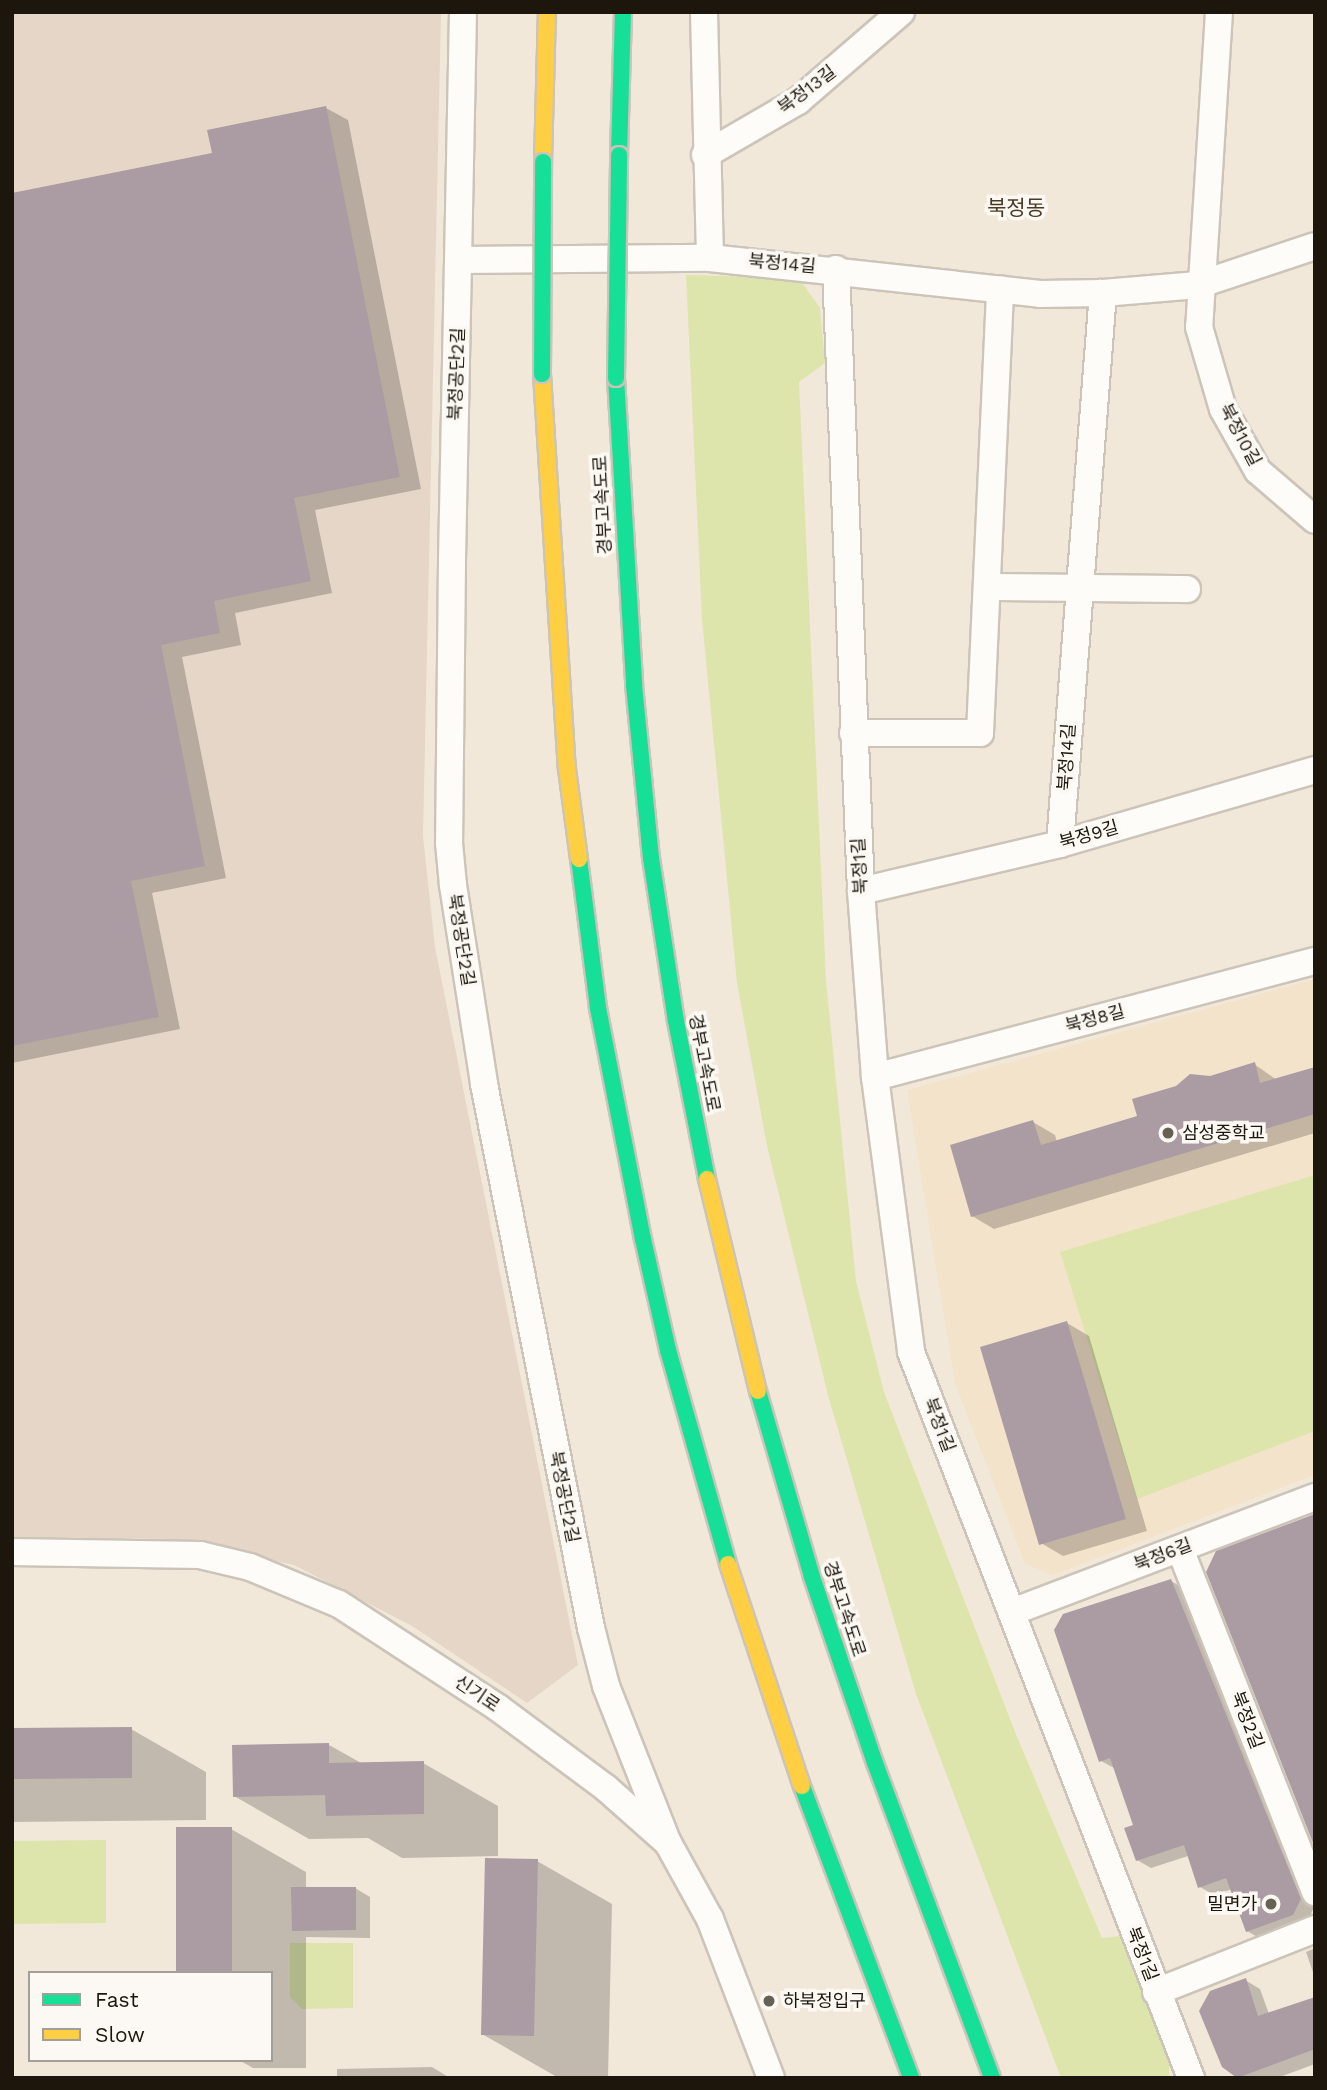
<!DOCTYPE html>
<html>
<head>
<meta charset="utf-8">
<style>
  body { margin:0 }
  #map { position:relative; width:1327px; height:2090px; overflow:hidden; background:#f2e8da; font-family:"Work Sans","Noto Sans KR",sans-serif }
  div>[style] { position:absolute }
  .industrial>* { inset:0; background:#e5d6c8 }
  .built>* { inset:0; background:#f4e3cb }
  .green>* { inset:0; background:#dde5ac }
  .shadow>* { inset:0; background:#0003 }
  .building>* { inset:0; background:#ab9ca3 }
  .roads { filter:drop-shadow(2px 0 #ccc4b9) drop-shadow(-2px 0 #ccc4b9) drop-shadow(0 2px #ccc4b9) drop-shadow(0 -2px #ccc4b9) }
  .street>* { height:26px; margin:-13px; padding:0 13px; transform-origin:13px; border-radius:13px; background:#fdfcf9 }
  .fast>* { height:16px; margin:-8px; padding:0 8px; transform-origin:8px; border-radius:8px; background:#16e098 }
  .slow>* { height:16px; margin:-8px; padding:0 8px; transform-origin:8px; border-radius:8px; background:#ffcf43 }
  .bridges { filter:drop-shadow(2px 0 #ccc4b9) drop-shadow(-2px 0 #ccc4b9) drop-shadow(0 2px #ccc4b9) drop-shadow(0 -2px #ccc4b9) }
  .fast-bridge>* { height:16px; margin:-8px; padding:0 8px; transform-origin:8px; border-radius:8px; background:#16e098 }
  .dots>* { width:19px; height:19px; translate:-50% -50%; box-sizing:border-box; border:4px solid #fcf9f4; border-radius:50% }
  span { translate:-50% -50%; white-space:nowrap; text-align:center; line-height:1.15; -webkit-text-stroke:7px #fcf9f4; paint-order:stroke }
  .street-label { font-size:18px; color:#1c160d }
  .poi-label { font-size:18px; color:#1c160d }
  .left { translate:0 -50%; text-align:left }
  .right { translate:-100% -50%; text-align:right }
  .quarter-label { font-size:21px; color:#493b26 }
  .frame { position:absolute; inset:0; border:14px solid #1c160d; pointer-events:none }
  .legend { position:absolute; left:28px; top:1971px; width:245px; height:91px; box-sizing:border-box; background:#fcf9f4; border:2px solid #a29e98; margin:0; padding:9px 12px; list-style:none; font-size:21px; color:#1c160d }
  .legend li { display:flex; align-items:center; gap:14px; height:35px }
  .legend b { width:35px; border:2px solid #a29e98 }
</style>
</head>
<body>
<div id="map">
  <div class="industrial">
    <div style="clip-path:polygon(12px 12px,441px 12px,423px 836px,435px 947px,578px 1665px,527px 1703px,412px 1626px,294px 1565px,170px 1539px,12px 1537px)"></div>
  </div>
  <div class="built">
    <div style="clip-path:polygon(1315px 979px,1315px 1475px,1053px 1575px,1025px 1564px,955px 1384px,907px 1090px)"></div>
  </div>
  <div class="green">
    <div style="clip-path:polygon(686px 275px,799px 278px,820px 308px,825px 363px,799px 382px,826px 980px,856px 1281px,884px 1392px,1015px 1732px,1102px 1938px,1121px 1936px,1169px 2060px,1169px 2078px,1061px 2078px,916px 1694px,829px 1399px,767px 1146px,737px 983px,702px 619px)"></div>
    <div style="clip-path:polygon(1315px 1175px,1315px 1431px,1137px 1499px,1060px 1252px)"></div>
    <div style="clip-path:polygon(106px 1840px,106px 1923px,12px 1924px,12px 1841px)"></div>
    <div style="clip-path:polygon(290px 1943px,353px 1943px,353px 2008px,302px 2009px,290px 1997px)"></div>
  </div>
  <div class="shadow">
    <div style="clip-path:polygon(326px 108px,348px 120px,421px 489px,315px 510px,332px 593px,235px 613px,241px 645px,182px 657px,226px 878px,152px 893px,180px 1029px,12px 1063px,12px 195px,214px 154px)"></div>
    <div style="clip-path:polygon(1254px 1064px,1277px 1080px,1315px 1068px,1315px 1133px,994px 1229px,972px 1216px,1033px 1122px,1055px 1135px,1057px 1142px,1139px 1118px,1210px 1077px)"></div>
    <div style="clip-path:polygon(1067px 1323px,1089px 1336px,1147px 1531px,1063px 1556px,1041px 1543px)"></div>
    <div style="clip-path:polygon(1171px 1581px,1185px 1589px,1314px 1907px,1307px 1923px,1261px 1939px,1247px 1931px,1232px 1889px,1214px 1895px,1200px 1887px,1188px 1856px,1151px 1868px,1137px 1860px,1136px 1826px,1116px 1769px,1101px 1761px)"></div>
    <div style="clip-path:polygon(131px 1729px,206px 1772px,206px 1820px,12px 1822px,12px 1730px)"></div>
    <div style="clip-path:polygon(329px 1745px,363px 1764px,423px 1763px,498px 1806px,498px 1856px,402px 1858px,368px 1838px,309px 1839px,234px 1796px)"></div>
    <div style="clip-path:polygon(231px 1829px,306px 1872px,306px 1889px,355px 1888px,370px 1897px,370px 1938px,306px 1937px,306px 2068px,253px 2068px,239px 2060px,271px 2060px,271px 1973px,178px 1973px)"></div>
    <div style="clip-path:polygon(537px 1861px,612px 1904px,608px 2078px,557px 2077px,482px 2034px)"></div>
    <div style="clip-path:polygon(1315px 1948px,1315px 1978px,1306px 1952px)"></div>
    <div style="clip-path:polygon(1245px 1980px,1260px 1989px,1269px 2014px,1315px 1999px,1315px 2064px,1277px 2078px,1240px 2078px,1223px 2066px)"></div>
    <div style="clip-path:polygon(432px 2067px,450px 2078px,337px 2078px,337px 2069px)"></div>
  </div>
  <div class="building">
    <div style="clip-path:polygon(326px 106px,400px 477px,294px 498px,311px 581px,214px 601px,220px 633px,161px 645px,205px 866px,131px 881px,159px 1017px,12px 1046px,12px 193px,212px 153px,207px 130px)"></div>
    <div style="clip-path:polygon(1255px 1062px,1260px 1083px,1315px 1067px,1315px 1114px,971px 1217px,950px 1145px,1033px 1120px,1041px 1145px,1137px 1116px,1132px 1099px,1176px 1086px,1190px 1074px,1210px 1076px)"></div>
    <div style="clip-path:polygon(1067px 1321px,1126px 1519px,1039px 1545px,980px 1347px)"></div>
    <div style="clip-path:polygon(1315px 1514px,1315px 1848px,1206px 1572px,1216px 1551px)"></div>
    <div style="clip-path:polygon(1171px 1579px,1301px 1899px,1293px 1915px,1246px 1932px,1226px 1878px,1198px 1888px,1184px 1845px,1136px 1861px,1124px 1828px,1133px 1825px,1110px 1758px,1099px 1762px,1054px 1630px,1063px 1614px)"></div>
    <div style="clip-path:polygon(132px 1727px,132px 1778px,12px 1779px,12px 1728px)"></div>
    <div style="clip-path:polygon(329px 1743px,329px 1763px,424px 1761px,424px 1814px,326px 1816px,325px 1795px,233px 1797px,232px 1745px)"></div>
    <div style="clip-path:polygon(176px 1827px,232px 1827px,232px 1973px,176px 1973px)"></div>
    <div style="clip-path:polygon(485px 1858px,538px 1859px,534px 2036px,481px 2035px)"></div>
    <div style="clip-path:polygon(291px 1887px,356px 1887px,356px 1930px,292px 1931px)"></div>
    <div style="clip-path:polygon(1246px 1978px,1258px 2016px,1315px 1997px,1315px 2049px,1237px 2078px,1222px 2067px,1199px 2011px,1210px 1991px)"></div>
  </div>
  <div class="roads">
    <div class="street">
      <div style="left:463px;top:12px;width:549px;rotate:91.15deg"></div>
      <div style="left:452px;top:561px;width:282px;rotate:90.6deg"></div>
      <div style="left:449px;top:843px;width:42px;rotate:84.6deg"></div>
      <div style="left:453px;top:885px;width:201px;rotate:81.1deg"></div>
      <div style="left:484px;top:1084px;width:554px;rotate:78.87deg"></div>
      <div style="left:591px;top:1628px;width:60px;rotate:75.5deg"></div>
      <div style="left:606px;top:1686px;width:169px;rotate:68.5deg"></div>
      <div style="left:704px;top:12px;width:246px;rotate:88.6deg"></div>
      <div style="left:1219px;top:12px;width:316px;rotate:93.6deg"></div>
      <div style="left:1199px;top:327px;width:85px;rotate:73.7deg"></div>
      <div style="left:1223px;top:409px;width:71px;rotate:60.6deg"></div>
      <div style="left:1258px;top:471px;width:75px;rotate:40.7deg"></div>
      <div style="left:705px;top:155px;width:108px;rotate:-30.1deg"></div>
      <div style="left:798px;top:101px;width:136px;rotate:-40.8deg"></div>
      <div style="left:460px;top:260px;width:250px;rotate:-0.5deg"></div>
      <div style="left:710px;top:258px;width:332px;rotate:6.2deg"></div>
      <div style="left:1040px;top:294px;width:63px;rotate:-0.9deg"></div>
      <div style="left:1103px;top:293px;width:95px;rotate:-4.8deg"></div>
      <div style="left:1198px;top:285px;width:123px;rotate:-18.4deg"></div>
      <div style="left:836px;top:269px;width:623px;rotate:87.7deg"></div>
      <div style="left:861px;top:891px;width:187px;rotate:85.7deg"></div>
      <div style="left:875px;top:1077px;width:277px;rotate:82.5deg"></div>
      <div style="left:911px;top:1352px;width:778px;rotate:68.91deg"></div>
      <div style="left:987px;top:587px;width:200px;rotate:0.6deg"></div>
      <div style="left:853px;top:733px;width:127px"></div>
      <div style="left:980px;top:733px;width:444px;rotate:-87.4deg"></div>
      <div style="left:1060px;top:844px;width:553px;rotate:-85.54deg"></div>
      <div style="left:861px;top:891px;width:204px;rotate:-13.3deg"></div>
      <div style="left:1060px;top:844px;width:266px;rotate:-16.2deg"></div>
      <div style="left:875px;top:1077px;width:455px;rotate:-14.8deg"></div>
      <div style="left:1180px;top:1549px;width:369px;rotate:68.5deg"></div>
      <div style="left:12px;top:1552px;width:188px;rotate:0.9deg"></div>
      <div style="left:200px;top:1555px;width:51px;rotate:13.5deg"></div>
      <div style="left:250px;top:1567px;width:96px;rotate:22.6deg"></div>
      <div style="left:339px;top:1604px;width:189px;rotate:33.1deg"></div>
      <div style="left:497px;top:1707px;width:136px;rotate:36.6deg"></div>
      <div style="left:606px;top:1788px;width:83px;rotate:41.6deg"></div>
      <div style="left:668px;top:1843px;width:87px;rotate:61.1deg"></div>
      <div style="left:710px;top:1919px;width:170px;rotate:69deg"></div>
      <div style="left:1012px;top:1612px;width:324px;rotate:-20.8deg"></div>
      <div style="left:1156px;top:1992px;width:171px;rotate:-21.6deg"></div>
    </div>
    <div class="fast">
      <div style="left:619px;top:155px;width:143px;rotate:-88.4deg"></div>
      <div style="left:616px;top:378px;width:308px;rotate:86.6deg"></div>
      <div style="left:634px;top:685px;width:174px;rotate:84.4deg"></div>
      <div style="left:651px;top:858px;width:165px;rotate:81.3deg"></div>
      <div style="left:676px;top:1021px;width:161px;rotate:78.9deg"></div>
      <div style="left:579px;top:859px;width:150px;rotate:82.7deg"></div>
      <div style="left:598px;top:1008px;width:235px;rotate:79deg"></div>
      <div style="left:643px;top:1239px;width:114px;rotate:77.3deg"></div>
      <div style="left:668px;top:1350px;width:222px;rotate:74.3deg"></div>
      <div style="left:758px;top:1391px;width:194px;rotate:73.8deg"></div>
      <div style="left:812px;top:1577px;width:196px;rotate:71.3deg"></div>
      <div style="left:875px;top:1763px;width:336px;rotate:69.6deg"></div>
      <div style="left:802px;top:1786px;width:312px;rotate:69.5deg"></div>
    </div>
    <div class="slow">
      <div style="left:543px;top:162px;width:150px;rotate:-88.5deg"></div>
      <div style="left:542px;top:374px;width:396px;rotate:86.4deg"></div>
      <div style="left:567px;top:769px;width:91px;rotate:82.4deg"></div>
      <div style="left:707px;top:1179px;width:218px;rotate:76.5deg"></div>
      <div style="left:728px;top:1564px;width:234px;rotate:71.6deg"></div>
    </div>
  </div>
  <div class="bridges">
    <div class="fast-bridge">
      <div style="left:542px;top:374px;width:212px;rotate:-89.7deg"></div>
      <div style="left:616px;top:378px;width:223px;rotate:-89.2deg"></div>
    </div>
  </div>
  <div class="dots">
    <div style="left:1168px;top:1133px;background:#676055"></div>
    <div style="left:1271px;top:1904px;background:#676055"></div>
    <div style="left:769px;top:2001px;background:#676055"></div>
  </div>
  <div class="street-label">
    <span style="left:807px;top:90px;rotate:-37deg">북정13길</span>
    <span style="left:782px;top:264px;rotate:5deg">북정14길</span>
    <span style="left:457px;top:374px;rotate:-88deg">북정공단2길</span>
    <span style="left:1240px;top:435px;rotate:62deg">북정10길</span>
    <span style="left:603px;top:505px;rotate:-93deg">경부고속도로</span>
    <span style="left:1067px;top:757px;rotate:-86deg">북정14길</span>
    <span style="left:1089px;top:835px;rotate:-16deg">북정9길</span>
    <span style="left:860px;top:866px;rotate:-93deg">북정1길</span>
    <span style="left:461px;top:940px;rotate:81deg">북정공단2길</span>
    <span style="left:1095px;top:1019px;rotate:-15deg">북정8길</span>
    <span style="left:704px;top:1063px;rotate:79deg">경부고속도로</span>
    <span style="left:939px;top:1425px;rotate:69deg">북정1길</span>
    <span style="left:564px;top:1497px;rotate:79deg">북정공단2길</span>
    <span style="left:1163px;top:1555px;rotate:-21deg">북정6길</span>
    <span style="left:844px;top:1609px;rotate:72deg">경부고속도로</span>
    <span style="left:477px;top:1694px;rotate:34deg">신기로</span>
    <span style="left:1247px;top:1720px;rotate:69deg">북정2길</span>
    <span style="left:1142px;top:1954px;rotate:69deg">북정1길</span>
  </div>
  <div class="poi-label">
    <span class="left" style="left:1182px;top:1133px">삼성중학교</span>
    <span class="right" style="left:1257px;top:1904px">밀면가</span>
    <span class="left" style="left:783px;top:2001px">하북정입구</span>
  </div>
  <div class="quarter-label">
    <span style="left:1016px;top:208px">북정동</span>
  </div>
  <div class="frame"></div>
  <ul class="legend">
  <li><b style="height:9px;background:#16e098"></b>Fast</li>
  <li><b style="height:9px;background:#ffcf43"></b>Slow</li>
  </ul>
</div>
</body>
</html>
